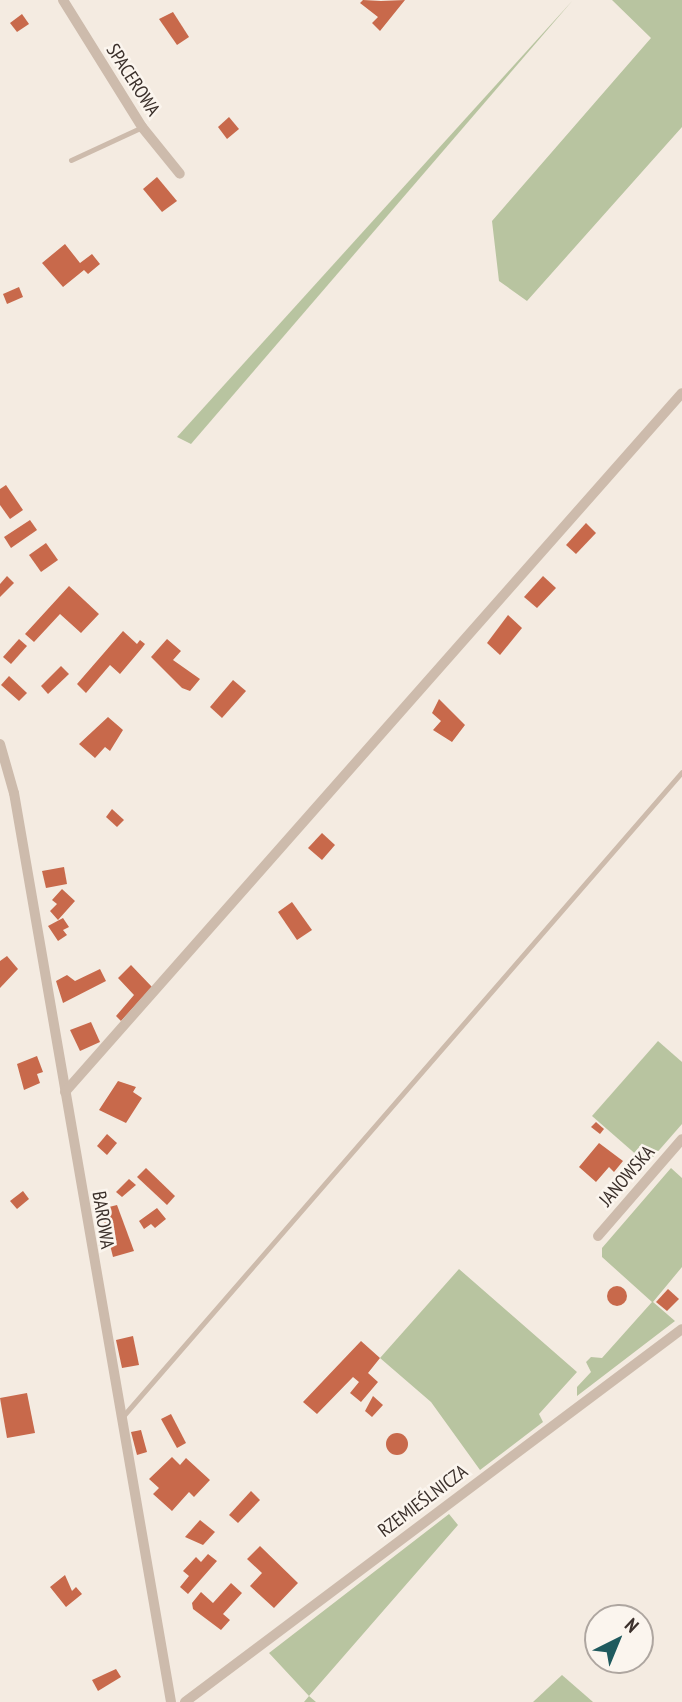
<!DOCTYPE html>
<html>
<head>
<meta charset="utf-8">
<style>
  body { margin:0 }
  #map { position:relative; width:682px; height:1702px; overflow:hidden; background:#f4ebe1; font-family:"PT Sans Narrow",sans-serif }
  div>[style] { position:absolute }
  .green>* { inset:0; background:#b8c4a0 }
  .building>* { inset:0; background:#c8694b }
  .round { border-radius:50% }
  .lane>* { height:5px; margin:-2.5px; padding:0 2.5px; transform-origin:2.5px; border-radius:2.5px; background:#cdbbac }
  .street>* { height:10px; margin:-5px; padding:0 5px; transform-origin:5px; border-radius:5px; background:#cdbbac }
  span { translate:-50% -50%; white-space:nowrap; text-align:center; line-height:1.15; -webkit-text-stroke:5px #fbf5ee; paint-order:stroke }
  .street-label { font-size:19px; color:#3b302b }
  .north { position:absolute; left:584px; top:1604px; width:70px; height:70px; box-sizing:border-box; background:#fbf5ee; border:2px solid #aea6a0; border-radius:50%; rotate:43deg; font-size:19px; font-weight:700; line-height:28px; text-align:center; color:#3b302b }
  .north::after { content:''; display:block; margin:auto; width:24px; height:32px; background:#1f5a5e; clip-path:polygon(50% 0,100% 100%,50% 72%,0 100%) }
</style>
</head>
<body>
<div id="map">
  <div class="green">
    <div style="clip-path:polygon(573px 0,191px 444px,177px 437px)"></div>
    <div style="clip-path:polygon(612px 0,682px 0,682px 127px,527px 301px,499px 281px,492px 221px,651px 38px)"></div>
    <div style="clip-path:polygon(658px 1041px,682px 1062px,682px 1124px,647px 1164px,592px 1116px)"></div>
    <div style="clip-path:polygon(671px 1168px,682px 1178px,682px 1267px,653px 1302px,675px 1321px,577px 1396px,577px 1387px,591px 1372px,586px 1362px,591px 1357px,602px 1358px,652px 1302px,602px 1257px,602px 1248px)"></div>
    <div style="clip-path:polygon(459px 1269px,577px 1372px,539px 1414px,543px 1422px,480px 1470px,431px 1402px,380px 1358px)"></div>
    <div style="clip-path:polygon(449px 1514px,458px 1525px,309px 1696px,316px 1702px,304px 1702px,309px 1696px,269px 1653px)"></div>
    <div style="clip-path:polygon(562px 1675px,585px 1695px,593px 1702px,533px 1702px)"></div>
  </div>
  <div class="building">
    <div style="clip-path:polygon(363px 0,381px 1px,405px 0,380px 31px,372px 23px,378px 17px,360px 3px)"></div>
    <div style="clip-path:polygon(173px 12px,189px 37px,177px 45px,159px 19px)"></div>
    <div style="clip-path:polygon(22px 14px,29px 24px,17px 32px,10px 23px)"></div>
    <div style="clip-path:polygon(229px 117px,239px 129px,227px 139px,218px 127px)"></div>
    <div style="clip-path:polygon(157px 177px,177px 201px,162px 212px,143px 189px)"></div>
    <div style="clip-path:polygon(65px 244px,80px 263px,92px 254px,100px 264px,88px 274px,84px 270px,63px 287px,42px 263px)"></div>
    <div style="clip-path:polygon(19px 287px,23px 297px,7px 304px,3px 294px)"></div>
    <div style="clip-path:polygon(6px 485px,23px 510px,10px 519px,0 505px,0 489px)"></div>
    <div style="clip-path:polygon(30px 520px,37px 530px,11px 548px,4px 537px)"></div>
    <div style="clip-path:polygon(586px 523px,596px 533px,576px 554px,566px 545px)"></div>
    <div style="clip-path:polygon(46px 543px,58px 560px,41px 572px,29px 555px)"></div>
    <div style="clip-path:polygon(7px 576px,14px 583px,0 597px,0 584px)"></div>
    <div style="clip-path:polygon(543px 576px,556px 588px,537px 608px,524px 597px)"></div>
    <div style="clip-path:polygon(69px 586px,99px 614px,81px 633px,60px 614px,34px 642px,25px 634px)"></div>
    <div style="clip-path:polygon(508px 615px,522px 628px,500px 655px,487px 643px)"></div>
    <div style="clip-path:polygon(123px 631px,137px 644px,140px 640px,145px 644px,142px 648px,120px 674px,110px 665px,86px 693px,77px 684px)"></div>
    <div style="clip-path:polygon(19px 639px,27px 646px,11px 664px,3px 657px)"></div>
    <div style="clip-path:polygon(167px 639px,181px 651px,173px 660px,200px 679px,190px 691px,182px 688px,151px 657px)"></div>
    <div style="clip-path:polygon(61px 666px,69px 674px,48px 694px,41px 686px)"></div>
    <div style="clip-path:polygon(9px 676px,27px 693px,19px 701px,1px 685px)"></div>
    <div style="clip-path:polygon(233px 680px,246px 691px,222px 718px,210px 707px)"></div>
    <div style="clip-path:polygon(439px 699px,465px 725px,452px 742px,433px 730px,441px 721px,432px 713px)"></div>
    <div style="clip-path:polygon(108px 717px,123px 730px,110px 751px,105px 747px,95px 758px,79px 744px)"></div>
    <div style="clip-path:polygon(112px 809px,124px 820px,117px 827px,106px 817px)"></div>
    <div style="clip-path:polygon(322px 833px,335px 845px,322px 860px,308px 848px)"></div>
    <div style="clip-path:polygon(64px 867px,67px 884px,46px 888px,42px 871px)"></div>
    <div style="clip-path:polygon(62px 889px,75px 901px,58px 920px,50px 911px,57px 904px,52px 900px)"></div>
    <div style="clip-path:polygon(292px 902px,312px 930px,297px 940px,278px 912px)"></div>
    <div style="clip-path:polygon(63px 918px,69px 927px,63px 930px,67px 935px,58px 941px,48px 926px)"></div>
    <div style="clip-path:polygon(7px 956px,18px 969px,0 988px,0 961px)"></div>
    <div style="clip-path:polygon(131px 965px,152px 987px,121px 1021px,116px 1016px,134px 995px,118px 978px)"></div>
    <div style="clip-path:polygon(100px 969px,106px 981px,63px 1003px,56px 981px,67px 975px,75px 981px)"></div>
    <div style="clip-path:polygon(91px 1022px,100px 1042px,80px 1051px,70px 1030px)"></div>
    <div style="clip-path:polygon(37px 1056px,43px 1072px,37px 1074px,40px 1083px,24px 1090px,17px 1064px)"></div>
    <div style="clip-path:polygon(118px 1081px,136px 1087px,133px 1092px,142px 1098px,126px 1123px,99px 1110px)"></div>
    <div style="clip-path:polygon(596px 1122px,604px 1129px,600px 1134px,591px 1127px)"></div>
    <div style="clip-path:polygon(107px 1134px,117px 1143px,107px 1155px,97px 1146px)"></div>
    <div style="clip-path:polygon(599px 1143px,623px 1161px,614px 1172px,609px 1167px,596px 1182px,579px 1167px)"></div>
    <div style="clip-path:polygon(146px 1168px,175px 1196px,167px 1205px,137px 1177px)"></div>
    <div style="clip-path:polygon(129px 1179px,136px 1185px,122px 1197px,116px 1192px)"></div>
    <div style="clip-path:polygon(23px 1191px,29px 1199px,17px 1209px,10px 1201px)"></div>
    <div style="clip-path:polygon(117px 1205px,134px 1251px,113px 1257px,101px 1209px)"></div>
    <div style="clip-path:polygon(157px 1208px,166px 1219px,155px 1228px,151px 1224px,144px 1229px,139px 1221px)"></div>
    <div class="round" style="left:607px;top:1286px;width:20px;height:20px"></div>
    <div style="clip-path:polygon(668px 1289px,679px 1299px,667px 1311px,656px 1302px)"></div>
    <div style="clip-path:polygon(133px 1336px,139px 1365px,122px 1368px,116px 1340px)"></div>
    <div style="clip-path:polygon(361px 1341px,380px 1358px,368px 1373px,378px 1382px,361px 1402px,350px 1393px,359px 1382px,353px 1377px,317px 1414px,303px 1402px)"></div>
    <div style="clip-path:polygon(27px 1393px,35px 1433px,7px 1438px,0 1398px)"></div>
    <div style="clip-path:polygon(373px 1396px,383px 1405px,372px 1417px,365px 1411px)"></div>
    <div style="clip-path:polygon(171px 1414px,186px 1443px,177px 1448px,161px 1419px)"></div>
    <div style="clip-path:polygon(141px 1430px,147px 1452px,137px 1455px,131px 1432px)"></div>
    <div class="round" style="left:386px;top:1433px;width:22px;height:22px"></div>
    <div style="clip-path:polygon(172px 1457px,180px 1465px,186px 1458px,210px 1480px,194px 1497px,189px 1492px,172px 1511px,153px 1494px,159px 1488px,149px 1479px)"></div>
    <div style="clip-path:polygon(251px 1491px,260px 1500px,238px 1523px,229px 1515px)"></div>
    <div style="clip-path:polygon(200px 1520px,215px 1532px,203px 1545px,185px 1537px)"></div>
    <div style="clip-path:polygon(260px 1546px,298px 1583px,274px 1608px,250px 1586px,262px 1573px,247px 1559px)"></div>
    <div style="clip-path:polygon(208px 1554px,217px 1561px,188px 1594px,180px 1587px,189px 1576px,183px 1571px,196px 1557px,201px 1562px)"></div>
    <div style="clip-path:polygon(65px 1575px,72px 1591px,76px 1587px,82px 1594px,66px 1607px,50px 1587px)"></div>
    <div style="clip-path:polygon(231px 1583px,242px 1593px,223px 1614px,230px 1620px,221px 1630px,193px 1609px,192px 1603px,201px 1592px,213px 1603px)"></div>
    <div style="clip-path:polygon(116px 1669px,121px 1677px,98px 1691px,92px 1680px)"></div>
  </div>
  <div class="lane">
    <div style="left:71px;top:160px;width:78px;rotate:-24.9deg"></div>
    <div style="left:124px;top:1415px;width:851px;rotate:-49.05deg"></div>
  </div>
  <div class="street">
    <div style="left:63px;top:0;width:150px;rotate:58.1deg"></div>
    <div style="left:142px;top:127px;width:60px;rotate:51deg"></div>
    <div style="left:0;top:744px;width:51px;rotate:74.1deg"></div>
    <div style="left:14px;top:793px;width:922px;rotate:80.2deg"></div>
    <div style="left:65px;top:1092px;width:932px;rotate:-48.57deg"></div>
    <div style="left:598px;top:1236px;width:128px;rotate:-49.1deg"></div>
    <div style="left:185px;top:1702px;width:621px;rotate:-36.89deg"></div>
  </div>
  <div class="street-label">
    <span style="left:133px;top:80px;rotate:57deg">SPACEROWA</span>
    <span style="left:627px;top:1176px;rotate:-49deg">JANOWSKA</span>
    <span style="left:103px;top:1220px;rotate:81deg">BAROWA</span>
    <span style="left:423px;top:1501px;rotate:-37deg">RZEMIEŚLNICZA</span>
  </div>
  <div class="north">N</div>
</div>
</body>
</html>
